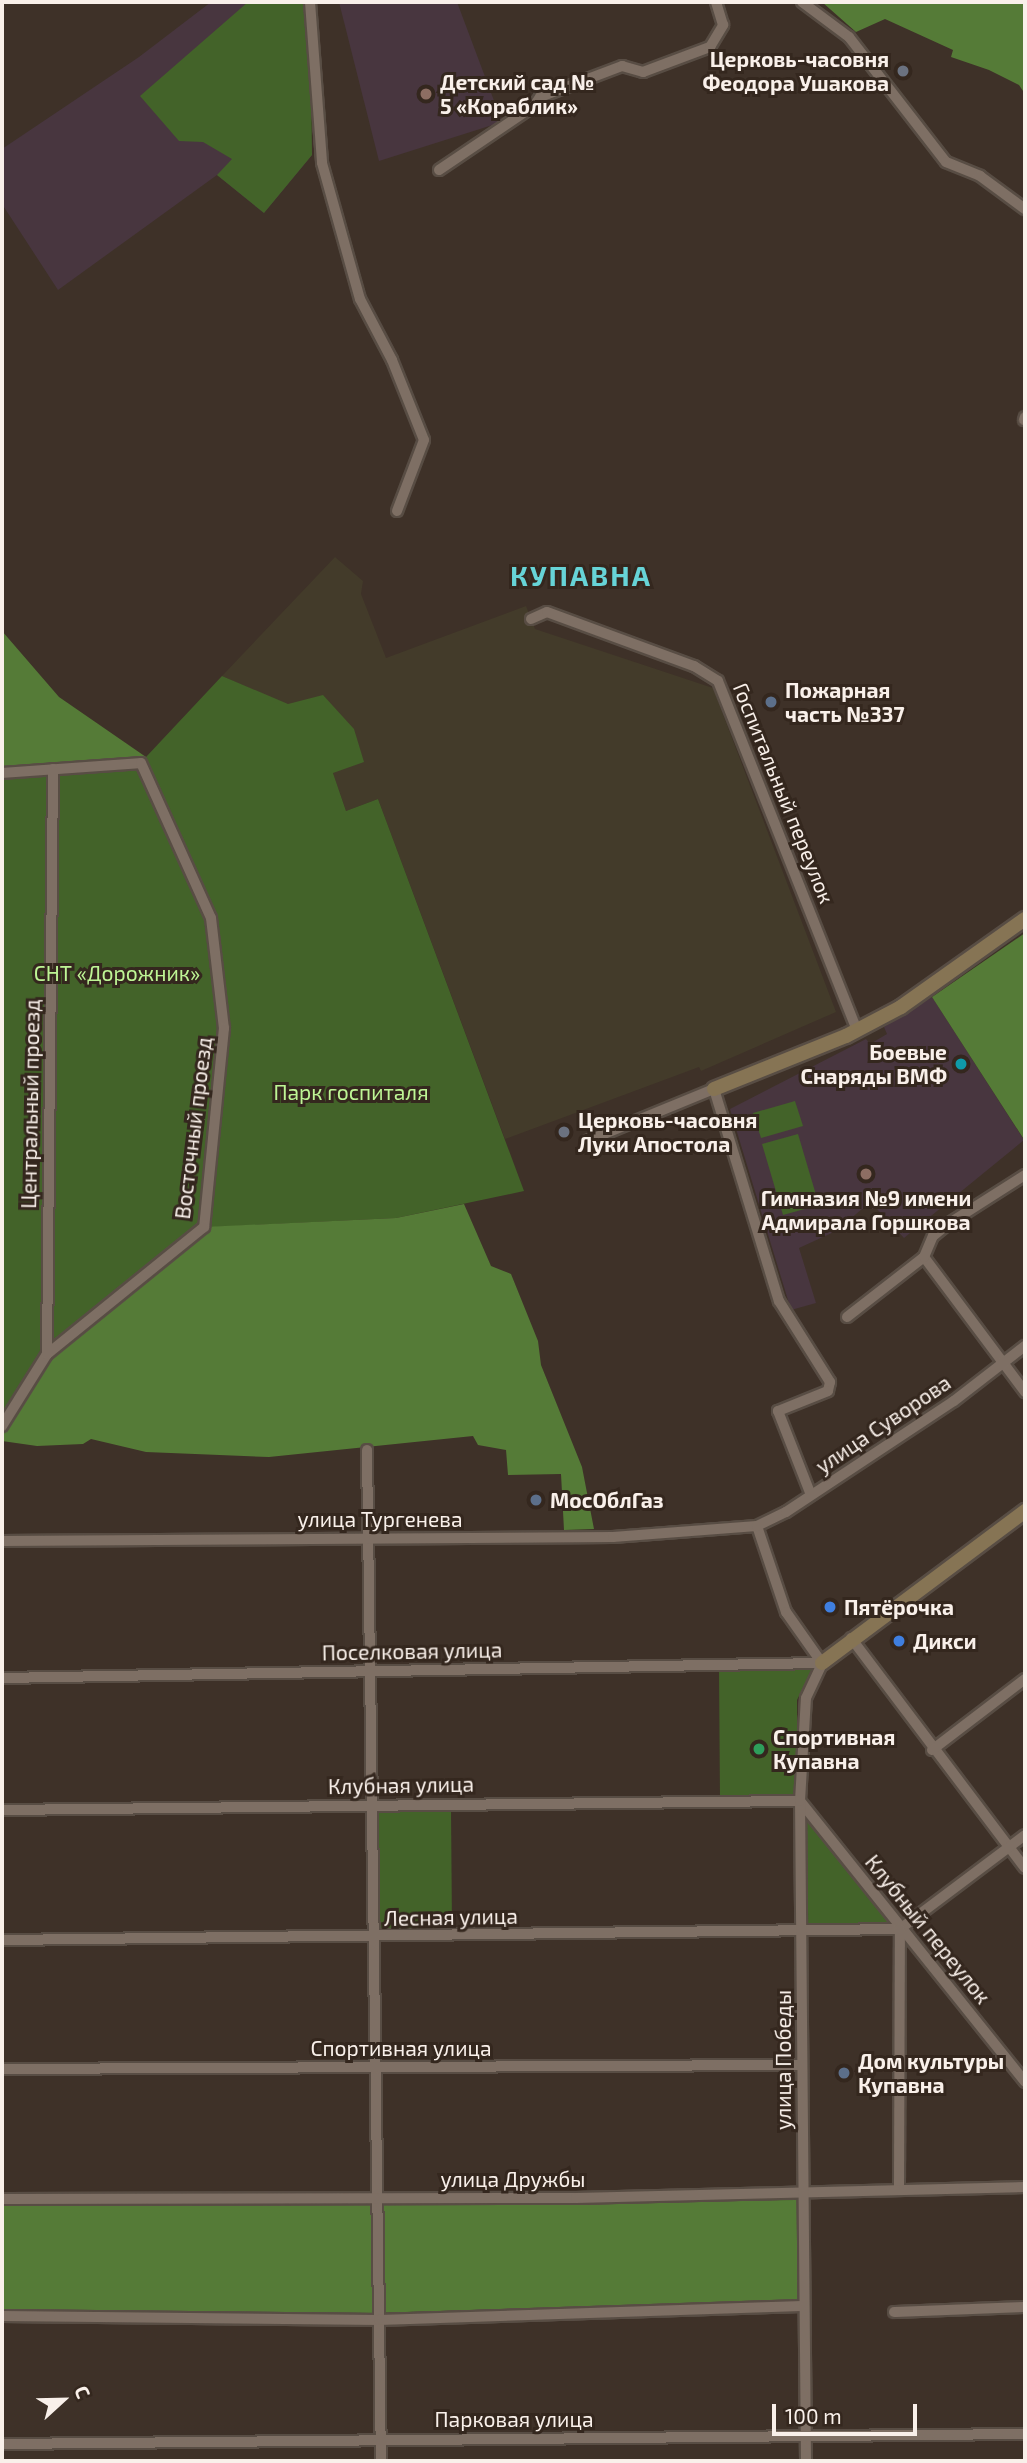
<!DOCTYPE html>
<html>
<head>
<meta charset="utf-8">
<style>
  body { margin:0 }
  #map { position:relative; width:1027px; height:2463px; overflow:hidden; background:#3e3128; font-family:"Exo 2",sans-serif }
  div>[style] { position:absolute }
  .education>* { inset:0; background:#48363f }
  .medical>* { inset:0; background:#433b2a }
  .green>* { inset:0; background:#436329 }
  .forest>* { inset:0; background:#557b37 }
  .roads { filter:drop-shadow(2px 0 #584d44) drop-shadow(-2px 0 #584d44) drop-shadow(0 2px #584d44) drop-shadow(0 -2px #584d44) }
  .street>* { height:10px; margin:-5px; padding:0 5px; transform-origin:5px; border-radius:5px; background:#7e6f64 }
  .secondary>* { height:14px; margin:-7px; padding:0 7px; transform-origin:7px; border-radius:7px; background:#867454 }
  .dots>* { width:19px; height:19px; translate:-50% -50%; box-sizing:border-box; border:4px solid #34271e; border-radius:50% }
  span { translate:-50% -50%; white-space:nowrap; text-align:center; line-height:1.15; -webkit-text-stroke:6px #34271e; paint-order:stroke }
  .poi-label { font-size:21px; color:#f9f0ea; font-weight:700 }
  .right { translate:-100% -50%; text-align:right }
  .left { translate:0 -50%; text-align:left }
  .street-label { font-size:21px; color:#f9f0ea }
  .park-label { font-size:21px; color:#bef595 }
  .district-label { font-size:28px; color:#67d4d7; font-weight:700; letter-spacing:2px }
  .frame { position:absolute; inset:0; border:4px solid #f9f0ea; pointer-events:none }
  .north { position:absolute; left:28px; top:2365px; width:70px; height:70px; -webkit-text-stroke:5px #34271e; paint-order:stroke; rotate:68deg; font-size:19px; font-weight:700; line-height:28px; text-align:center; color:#f9f0ea }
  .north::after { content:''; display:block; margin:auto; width:24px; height:32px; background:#f9f0ea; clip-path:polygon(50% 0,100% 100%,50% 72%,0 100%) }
  .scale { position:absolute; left:772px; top:2404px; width:145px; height:32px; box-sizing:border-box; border:4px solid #f9f0ea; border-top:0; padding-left:9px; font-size:21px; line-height:24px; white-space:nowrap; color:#f9f0ea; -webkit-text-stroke:5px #34271e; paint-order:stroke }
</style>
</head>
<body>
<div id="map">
  <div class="education">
    <div style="clip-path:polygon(211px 2px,304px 2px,312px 155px,264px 213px,217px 175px,58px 290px,2px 204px,2px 149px,139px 57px)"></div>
    <div style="clip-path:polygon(339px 2px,457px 2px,502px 122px,379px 161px)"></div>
    <div style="clip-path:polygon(932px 997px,1024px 1140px,904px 1238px,877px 1209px,862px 1209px,836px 1231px,799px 1248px,816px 1303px,791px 1310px,730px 1109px,866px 1039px,870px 1044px,887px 1034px,884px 1027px)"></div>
  </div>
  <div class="medical">
    <div style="clip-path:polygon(335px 557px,363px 581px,361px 594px,386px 658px,526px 606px,535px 629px,713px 688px,836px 1012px,701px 1071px,699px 1067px,505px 1139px,378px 799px,346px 811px,333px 773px,288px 705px,222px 676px)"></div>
  </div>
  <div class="green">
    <div style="clip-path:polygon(248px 2px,304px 2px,311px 77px,312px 155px,264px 213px,217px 175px,232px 159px,203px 142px,179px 141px,140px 96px)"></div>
    <div style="clip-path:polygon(222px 676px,288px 704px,323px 695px,354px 729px,364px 762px,333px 773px,346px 811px,378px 799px,524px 1191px,396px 1218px,215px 1227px,2px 1426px,2px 770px,146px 757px)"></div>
    <div style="clip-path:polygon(795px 1101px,803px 1126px,761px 1138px,753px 1113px)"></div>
    <div style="clip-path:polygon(798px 1134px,819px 1205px,783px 1215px,762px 1144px)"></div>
    <div style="clip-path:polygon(814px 1666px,797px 1700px,798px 1799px,720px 1799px,719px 1667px)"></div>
    <div style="clip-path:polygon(451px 1809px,452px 1928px,378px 1929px,377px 1810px)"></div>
    <div style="clip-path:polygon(806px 1814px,892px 1921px,890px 1924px,808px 1927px)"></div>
  </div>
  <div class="forest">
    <div style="clip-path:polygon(822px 2px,1025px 2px,1025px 94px,1019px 85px,989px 70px,951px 57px,953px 50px,885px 19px,856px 32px)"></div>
    <div style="clip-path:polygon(2px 631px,59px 697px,146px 757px,2px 770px)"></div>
    <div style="clip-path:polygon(1025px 933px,1025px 1141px,932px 997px)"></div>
    <div style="clip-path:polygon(464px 1204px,491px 1266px,511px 1274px,538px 1341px,541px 1365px,582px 1467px,594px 1529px,564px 1530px,561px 1474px,508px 1475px,506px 1450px,478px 1445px,473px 1436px,269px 1457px,146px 1452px,91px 1439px,83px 1444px,37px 1446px,2px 1441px,2px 1426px,47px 1354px,204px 1227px,396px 1218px)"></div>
    <div style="clip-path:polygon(798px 2200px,798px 2301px,371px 2313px,2px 2310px,2px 2204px)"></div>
  </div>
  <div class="roads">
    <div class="street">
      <div style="left:310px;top:2px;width:161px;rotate:85.7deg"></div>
      <div style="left:322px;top:163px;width:141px;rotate:74.4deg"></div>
      <div style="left:360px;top:299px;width:69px;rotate:62.3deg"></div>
      <div style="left:392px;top:360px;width:86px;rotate:68.2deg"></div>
      <div style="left:424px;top:440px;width:76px;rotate:110.8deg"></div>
      <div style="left:802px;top:2px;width:59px;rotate:36.7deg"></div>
      <div style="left:849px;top:37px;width:158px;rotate:52.2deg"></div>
      <div style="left:946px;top:162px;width:37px;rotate:22deg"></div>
      <div style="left:980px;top:176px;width:56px;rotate:36.3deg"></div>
      <div style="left:439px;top:170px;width:115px;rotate:-34deg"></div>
      <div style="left:534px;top:106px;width:11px;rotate:-56deg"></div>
      <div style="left:540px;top:97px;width:88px;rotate:-20.7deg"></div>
      <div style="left:622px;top:66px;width:22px;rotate:16deg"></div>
      <div style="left:643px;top:72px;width:72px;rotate:-20.5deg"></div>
      <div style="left:710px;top:47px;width:26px;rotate:-59deg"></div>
      <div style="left:723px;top:25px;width:24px;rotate:-107deg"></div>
      <div style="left:1024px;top:420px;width:3px;rotate:-72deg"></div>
      <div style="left:531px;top:619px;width:17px;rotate:-24deg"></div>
      <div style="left:547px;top:612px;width:157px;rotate:20.2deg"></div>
      <div style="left:694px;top:666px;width:28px;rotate:32deg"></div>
      <div style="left:718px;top:681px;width:376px;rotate:68.3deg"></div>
      <div style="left:2px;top:773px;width:139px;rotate:-4.1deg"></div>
      <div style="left:141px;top:763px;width:170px;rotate:65.7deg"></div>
      <div style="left:211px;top:918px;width:111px;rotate:83.3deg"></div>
      <div style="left:224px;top:1028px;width:200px;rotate:95.7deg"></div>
      <div style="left:204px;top:1227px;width:202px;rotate:141deg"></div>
      <div style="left:47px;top:1354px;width:85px;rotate:122deg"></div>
      <div style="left:587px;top:1141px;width:137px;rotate:-22.3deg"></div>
      <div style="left:714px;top:1089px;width:222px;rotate:73deg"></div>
      <div style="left:779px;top:1301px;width:96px;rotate:57.8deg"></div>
      <div style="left:830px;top:1382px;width:9px;rotate:103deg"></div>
      <div style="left:828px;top:1391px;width:54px;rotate:158.2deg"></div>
      <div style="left:778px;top:1411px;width:90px;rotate:68.6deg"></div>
      <div style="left:924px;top:1257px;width:169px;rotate:53.2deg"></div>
      <div style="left:847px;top:1317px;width:98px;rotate:-37.9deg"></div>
      <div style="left:924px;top:1257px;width:23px;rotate:-67deg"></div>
      <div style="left:933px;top:1236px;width:19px;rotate:-39deg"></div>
      <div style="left:948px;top:1224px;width:91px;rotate:-32.5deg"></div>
      <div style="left:47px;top:1354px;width:585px;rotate:-89.41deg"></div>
      <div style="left:367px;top:1450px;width:1011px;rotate:89.21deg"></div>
      <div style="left:757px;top:1526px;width:91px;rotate:71.4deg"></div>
      <div style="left:786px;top:1612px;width:62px;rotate:54.8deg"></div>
      <div style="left:2px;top:1541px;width:611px;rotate:-0.38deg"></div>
      <div style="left:613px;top:1537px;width:144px;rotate:-4.4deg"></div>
      <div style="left:757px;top:1526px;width:32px;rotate:-26deg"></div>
      <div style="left:786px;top:1512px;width:201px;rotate:-33.5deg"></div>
      <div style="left:954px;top:1401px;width:90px;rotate:-37.8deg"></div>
      <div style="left:851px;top:1638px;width:288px;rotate:52.9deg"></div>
      <div style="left:2px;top:1678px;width:820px;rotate:-1.05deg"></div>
      <div style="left:932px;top:1750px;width:117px;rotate:-37.4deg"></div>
      <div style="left:2px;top:1810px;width:798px;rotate:-0.65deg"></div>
      <div style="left:800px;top:1801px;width:360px;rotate:51.3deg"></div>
      <div style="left:900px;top:1929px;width:156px;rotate:-36.9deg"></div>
      <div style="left:2px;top:1940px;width:898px;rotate:-0.7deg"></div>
      <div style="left:2px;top:2069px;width:799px;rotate:-0.29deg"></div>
      <div style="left:899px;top:2190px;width:261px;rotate:-89.8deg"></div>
      <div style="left:2px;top:2199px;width:574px;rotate:-0.1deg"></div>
      <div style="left:576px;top:2198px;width:449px;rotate:-1.4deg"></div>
      <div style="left:894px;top:2312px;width:131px;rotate:-2.2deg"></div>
      <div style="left:2px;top:2316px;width:377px;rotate:0.6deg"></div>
      <div style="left:379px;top:2320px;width:423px;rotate:-1.9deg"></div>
      <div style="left:2px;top:2444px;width:1023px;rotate:-0.56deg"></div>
      <div style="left:806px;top:2461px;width:660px;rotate:-90.52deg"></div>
      <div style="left:800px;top:1801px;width:103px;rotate:-86.7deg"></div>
      <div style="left:806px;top:1698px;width:38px;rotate:-65deg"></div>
    </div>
    <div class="secondary">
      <div style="left:714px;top:1089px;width:142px;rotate:-21.9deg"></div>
      <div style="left:846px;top:1036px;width:62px;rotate:-27.8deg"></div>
      <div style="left:901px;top:1007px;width:152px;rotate:-35.4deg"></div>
      <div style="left:822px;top:1663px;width:254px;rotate:-36.8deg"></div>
    </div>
  </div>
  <div class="dots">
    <div style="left:903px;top:71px;background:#6b7280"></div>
    <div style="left:426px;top:94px;background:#8d6e63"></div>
    <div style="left:771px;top:702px;background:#5c6f8a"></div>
    <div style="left:961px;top:1064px;background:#0f9aa8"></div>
    <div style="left:564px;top:1132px;background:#6b7280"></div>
    <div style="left:866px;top:1174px;background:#8d6e63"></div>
    <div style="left:536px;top:1500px;background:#5c6f8a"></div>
    <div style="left:830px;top:1607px;background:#3f7fe0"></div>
    <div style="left:899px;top:1641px;background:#3f7fe0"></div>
    <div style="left:759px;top:1749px;background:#2e9e5b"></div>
    <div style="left:844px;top:2073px;background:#5c6f8a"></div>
  </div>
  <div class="poi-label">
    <span class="right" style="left:889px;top:71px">Церковь-часовня<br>Феодора Ушакова</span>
    <span class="left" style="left:440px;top:94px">Детский сад №<br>5 «Кораблик»</span>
    <span class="left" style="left:785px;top:702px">Пожарная<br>часть №337</span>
    <span class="right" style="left:947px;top:1064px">Боевые<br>Снаряды ВМФ</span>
    <span class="left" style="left:578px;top:1132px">Церковь-часовня<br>Луки Апостола</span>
    <span style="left:866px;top:1210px">Гимназия №9 имени<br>Адмирала Горшкова</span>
    <span class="left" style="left:550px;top:1500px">МосОблГаз</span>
    <span class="left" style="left:844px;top:1607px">Пятёрочка</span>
    <span class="left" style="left:913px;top:1641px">Дикси</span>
    <span class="left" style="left:773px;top:1749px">Спортивная<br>Купавна</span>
    <span class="left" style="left:858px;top:2073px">Дом культуры<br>Купавна</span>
  </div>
  <div class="street-label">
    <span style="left:784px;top:793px;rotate:68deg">Госпитальный переулок</span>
    <span style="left:30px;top:1104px;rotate:-89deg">Центральный проезд</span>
    <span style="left:193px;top:1128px;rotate:-83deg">Восточный проезд</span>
    <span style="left:883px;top:1424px;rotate:-34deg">улица Суворова</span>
    <span style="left:380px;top:1519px">улица Тургенева</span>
    <span style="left:412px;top:1651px;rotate:-1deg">Поселковая улица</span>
    <span style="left:401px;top:1785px;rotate:-1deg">Клубная улица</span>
    <span style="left:451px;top:1917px;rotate:-1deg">Лесная улица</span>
    <span style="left:928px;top:1929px;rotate:51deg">Клубный переулок</span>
    <span style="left:401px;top:2048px">Спортивная улица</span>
    <span style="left:783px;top:2060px;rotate:-90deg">улица Победы</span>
    <span style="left:513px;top:2179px">улица Дружбы</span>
    <span style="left:514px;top:2419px">Парковая улица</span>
  </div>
  <div class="park-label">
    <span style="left:117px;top:973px">СНТ «Дорожник»</span>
    <span style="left:351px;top:1092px">Парк госпиталя</span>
  </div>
  <div class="district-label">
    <span style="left:581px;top:575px">КУПАВНА</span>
  </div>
  <div class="frame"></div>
  <div class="north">С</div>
  <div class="scale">100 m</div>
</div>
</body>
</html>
